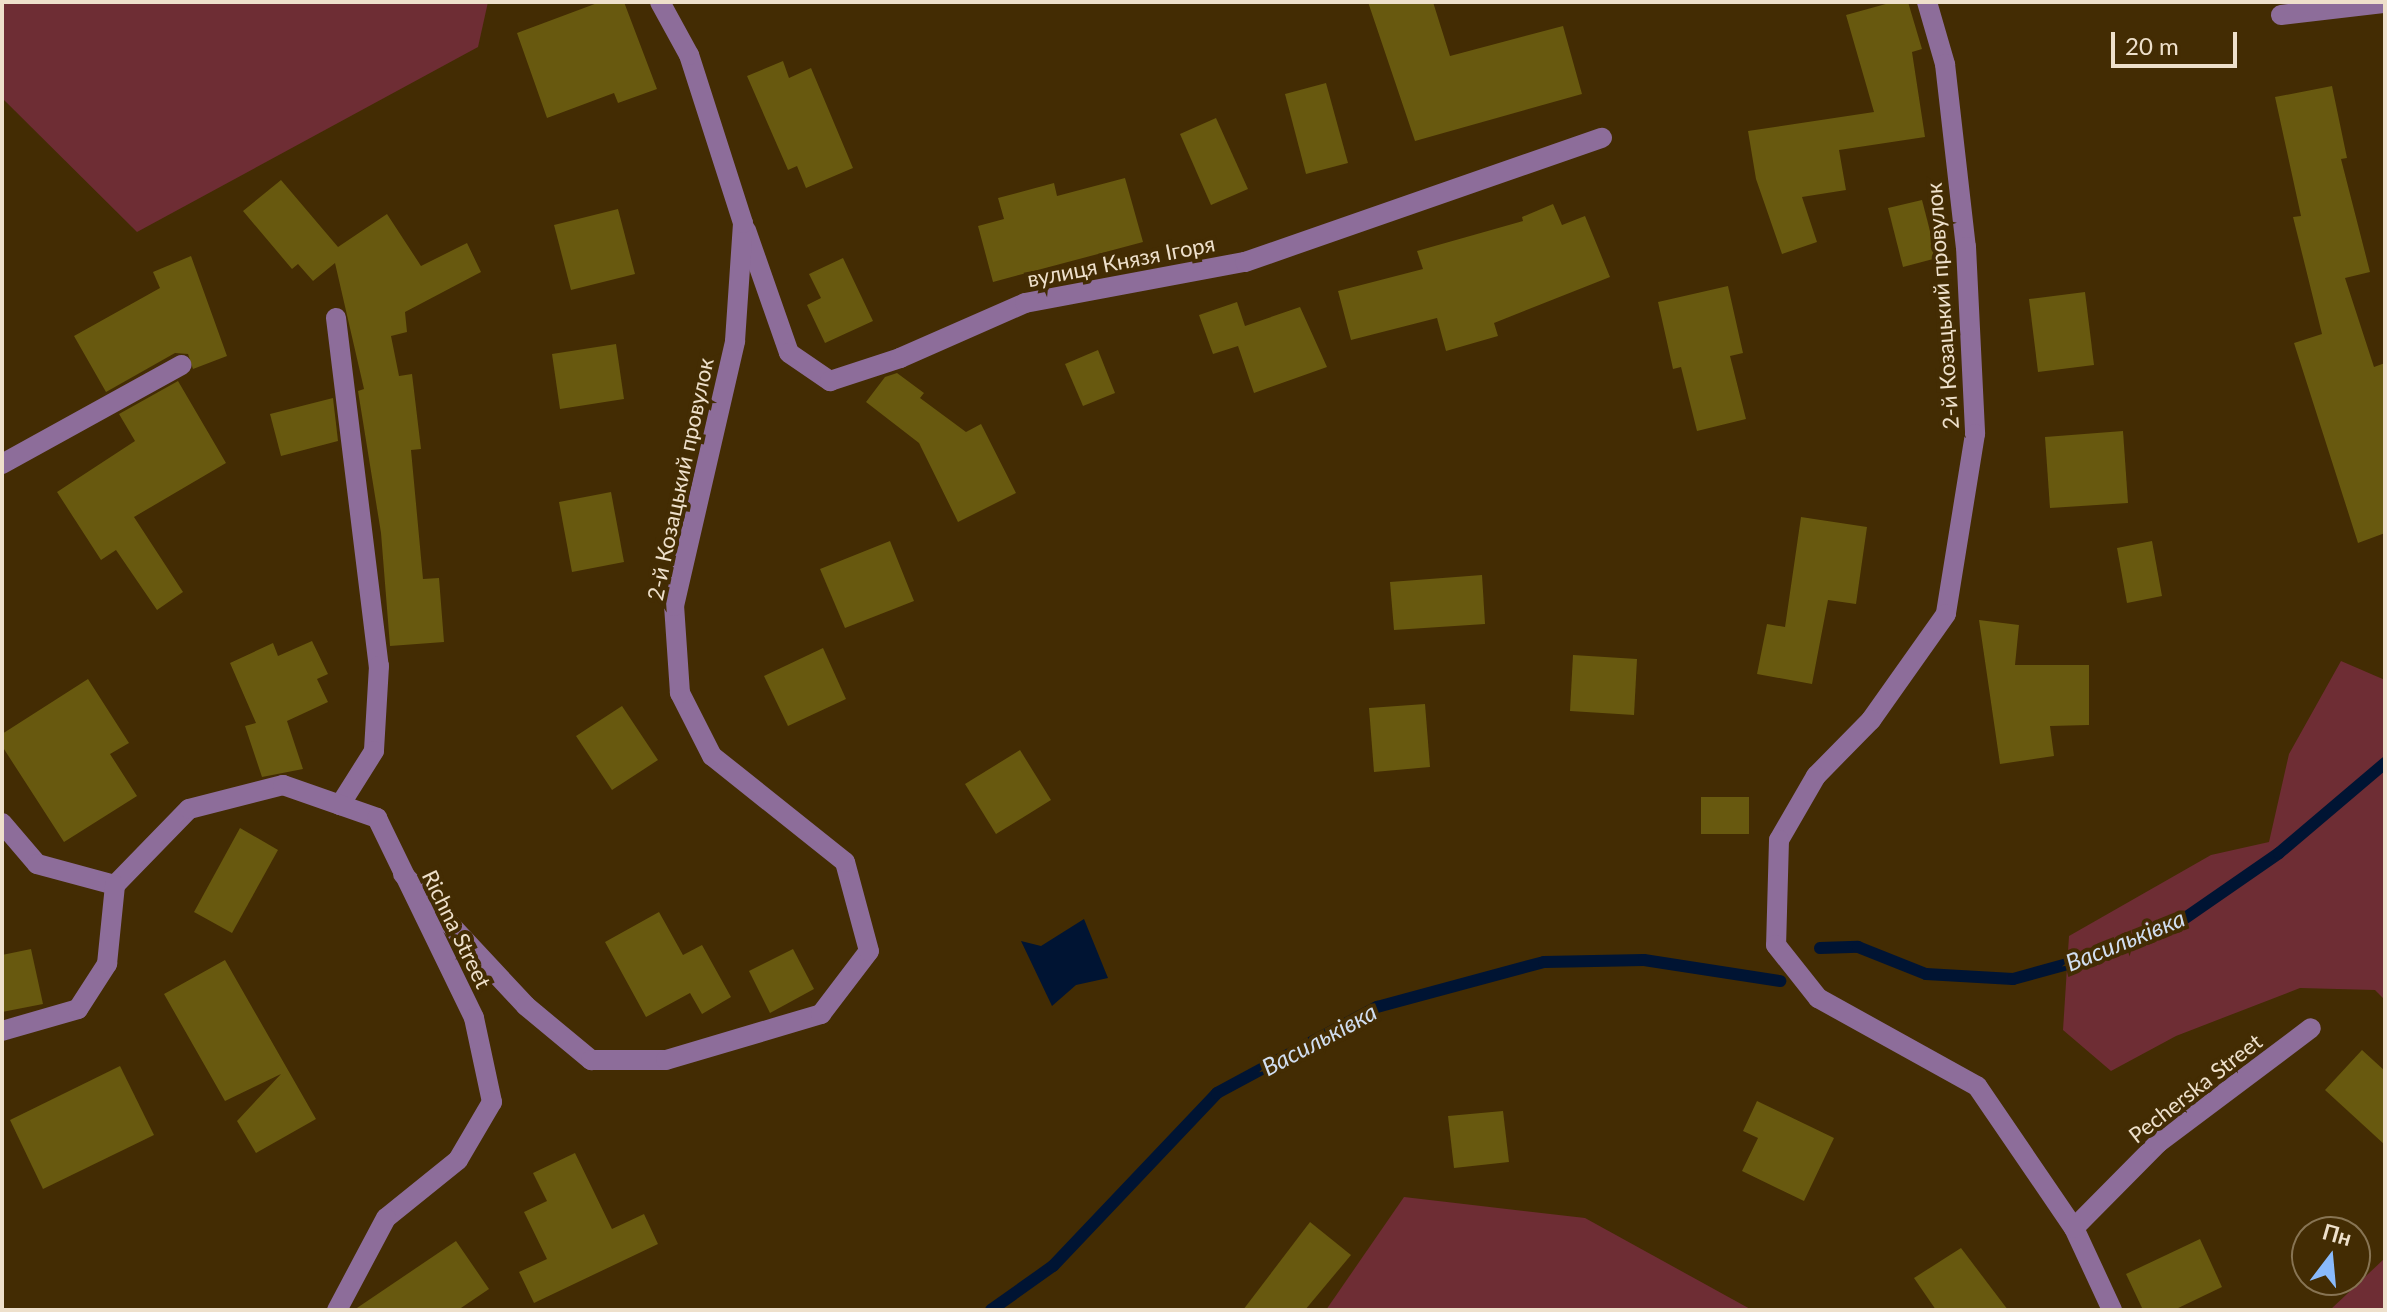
<!DOCTYPE html>
<html>
<head>
<meta charset="utf-8">
<style>
  body { margin:0 }
  #map { position:relative; width:2387px; height:1312px; overflow:hidden; background:#432c03; font-family:Lato,sans-serif }
  div>[style] { position:absolute }
  .green>* { inset:0; background:#6e2d34 }
  .water>* { inset:0; background:#001433 }
  .stream>* { height:12px; margin:-6px; padding:0 6px; transform-origin:6px; border-radius:6px; background:#001433 }
  .building>* { inset:0; background:#68590f }
  .minor>* { height:20px; margin:-10px; padding:0 10px; transform-origin:10px; border-radius:10px; background:#8d6d9a }
  span { translate:-50% -50%; white-space:nowrap; text-align:center; line-height:1.15; -webkit-text-stroke:8px #432c03; paint-order:stroke }
  .street-label { font-size:22px; color:#eee0cb }
  .water-label { font-size:24px; color:#d1def0; font-style:italic }
  .frame { position:absolute; inset:0; border:4px solid #eee0cb; pointer-events:none }
  .north { position:absolute; left:2291px; top:1216px; width:80px; height:80px; box-sizing:border-box; background:#432c03; border:2px solid #877453; border-radius:50%; rotate:16deg; font-size:22px; font-weight:700; line-height:32px; text-align:center; color:#eee0cb }
  .north::after { content:''; display:block; margin:auto; width:28px; height:36px; background:#89bafc; clip-path:polygon(50% 0,100% 100%,50% 72%,0 100%) }
  .scale { position:absolute; left:2111px; top:32px; width:126px; height:36px; box-sizing:border-box; border:4px solid #eee0cb; border-top:0; padding-left:10px; font-size:24px; line-height:28px; white-space:nowrap; color:#eee0cb; -webkit-text-stroke:6px #432c03; paint-order:stroke }
</style>
</head>
<body>
<div id="map">
  <div class="green">
    <div style="clip-path:polygon(2px 2px,488px 2px,478px 47px,137px 232px,2px 98px)"></div>
    <div style="clip-path:polygon(2341px 661px,2385px 680px,2385px 1000px,2375px 990px,2300px 988px,2176px 1036px,2111px 1071px,2063px 1030px,2069px 936px,2211px 855px,2269px 842px,2289px 754px)"></div>
    <div style="clip-path:polygon(1404px 1197px,1585px 1218px,1752px 1310px,1326px 1310px)"></div>
    <div style="clip-path:polygon(2385px 1258px,2385px 1310px,2330px 1310px)"></div>
  </div>
  <div class="water">
    <div style="clip-path:polygon(1084px 919px,1108px 978px,1076px 985px,1052px 1006px,1021px 941px,1041px 946px)"></div>
  </div>
  <div class="stream">
    <div style="left:1820px;top:948px;width:38px;rotate:-2deg"></div>
    <div style="left:1858px;top:947px;width:73px;rotate:21.7deg"></div>
    <div style="left:1926px;top:974px;width:87px;rotate:3.3deg"></div>
    <div style="left:2013px;top:979px;width:90px;rotate:-15.4deg"></div>
    <div style="left:2100px;top:955px;width:84px;rotate:-22.3deg"></div>
    <div style="left:2178px;top:923px;width:123px;rotate:-34.7deg"></div>
    <div style="left:2279px;top:853px;width:139px;rotate:-40.3deg"></div>
    <div style="left:991px;top:1310px;width:76px;rotate:-35.4deg"></div>
    <div style="left:1053px;top:1266px;width:238px;rotate:-46.5deg"></div>
    <div style="left:1217px;top:1093px;width:182px;rotate:-28.3deg"></div>
    <div style="left:1377px;top:1007px;width:173px;rotate:-15.1deg"></div>
    <div style="left:1544px;top:962px;width:100px;rotate:-1.1deg"></div>
    <div style="left:1644px;top:960px;width:138px;rotate:8.8deg"></div>
  </div>
  <div class="building">
    <div style="clip-path:polygon(600px 2px,624px 2px,657px 89px,618px 103px,614px 93px,547px 118px,517px 33px)"></div>
    <div style="clip-path:polygon(1368px 2px,1433px 2px,1450px 56px,1563px 26px,1582px 94px,1415px 141px)"></div>
    <div style="clip-path:polygon(1893px 2px,1908px 2px,1922px 49px,1912px 52px,1925px 137px,1839px 150px,1846px 190px,1802px 197px,1817px 242px,1782px 254px,1756px 179px,1748px 131px,1874px 112px,1846px 15px)"></div>
    <div style="clip-path:polygon(783px 61px,789px 78px,811px 68px,853px 168px,806px 188px,797px 166px,788px 170px,747px 76px)"></div>
    <div style="clip-path:polygon(1326px 83px,1348px 163px,1306px 174px,1285px 94px)"></div>
    <div style="clip-path:polygon(2332px 86px,2347px 158px,2341px 159px,2370px 272px,2345px 278px,2374px 367px,2385px 363px,2385px 533px,2358px 543px,2294px 343px,2322px 334px,2293px 217px,2301px 216px,2275px 97px)"></div>
    <div style="clip-path:polygon(1216px 118px,1248px 189px,1211px 205px,1180px 134px)"></div>
    <div style="clip-path:polygon(1125px 178px,1143px 242px,993px 282px,978px 226px,1004px 219px,998px 198px,1054px 183px,1057px 196px)"></div>
    <div style="clip-path:polygon(281px 180px,338px 247px,387px 214px,421px 266px,467px 243px,481px 272px,405px 312px,407px 332px,391px 336px,399px 376px,412px 374px,421px 449px,411px 450px,423px 579px,439px 578px,444px 642px,390px 646px,381px 533px,358px 391px,364px 389px,335px 263px,313px 281px,298px 264px,292px 269px,243px 211px)"></div>
    <div style="clip-path:polygon(1922px 200px,1937px 258px,1903px 267px,1888px 208px)"></div>
    <div style="clip-path:polygon(1553px 204px,1562px 225px,1585px 216px,1610px 277px,1494px 323px,1498px 336px,1446px 351px,1437px 318px,1351px 340px,1338px 291px,1423px 269px,1417px 251px,1523px 221px,1522px 217px)"></div>
    <div style="clip-path:polygon(618px 209px,635px 274px,571px 290px,554px 225px)"></div>
    <div style="clip-path:polygon(191px 256px,227px 356px,193px 369px,188px 354px,175px 353px,106px 392px,74px 336px,160px 288px,153px 272px)"></div>
    <div style="clip-path:polygon(843px 258px,873px 321px,825px 343px,807px 305px,821px 298px,809px 274px)"></div>
    <div style="clip-path:polygon(1728px 286px,1743px 353px,1730px 356px,1746px 419px,1697px 431px,1681px 367px,1673px 369px,1658px 302px)"></div>
    <div style="clip-path:polygon(2085px 292px,2094px 365px,2038px 372px,2029px 299px)"></div>
    <div style="clip-path:polygon(1237px 302px,1245px 326px,1300px 307px,1327px 367px,1254px 393px,1238px 346px,1213px 354px,1199px 315px)"></div>
    <div style="clip-path:polygon(616px 344px,624px 399px,560px 409px,552px 354px)"></div>
    <div style="clip-path:polygon(1098px 350px,1115px 393px,1083px 406px,1065px 364px)"></div>
    <div style="clip-path:polygon(897px 373px,924px 393px,920px 398px,966px 432px,981px 424px,1016px 493px,958px 522px,919px 443px,866px 402px,885px 377px)"></div>
    <div style="clip-path:polygon(178px 381px,226px 463px,134px 517px,183px 592px,157px 610px,116px 550px,101px 560px,57px 492px,135px 441px,119px 414px)"></div>
    <div style="clip-path:polygon(333px 398px,338px 441px,281px 456px,270px 414px)"></div>
    <div style="clip-path:polygon(2123px 431px,2128px 503px,2050px 508px,2045px 437px)"></div>
    <div style="clip-path:polygon(611px 492px,624px 562px,572px 572px,559px 502px)"></div>
    <div style="clip-path:polygon(1801px 517px,1867px 527px,1856px 604px,1828px 600px,1812px 684px,1757px 674px,1767px 624px,1785px 627px)"></div>
    <div style="clip-path:polygon(890px 541px,914px 601px,845px 628px,820px 569px)"></div>
    <div style="clip-path:polygon(2152px 541px,2162px 596px,2127px 603px,2117px 548px)"></div>
    <div style="clip-path:polygon(1482px 575px,1485px 624px,1394px 630px,1390px 582px)"></div>
    <div style="clip-path:polygon(1979px 620px,2019px 625px,2015px 665px,2089px 665px,2089px 725px,2050px 726px,2054px 756px,2000px 764px)"></div>
    <div style="clip-path:polygon(312px 641px,328px 674px,317px 679px,328px 702px,287px 721px,303px 769px,262px 777px,245px 726px,256px 723px,230px 663px,273px 643px,278px 656px)"></div>
    <div style="clip-path:polygon(823px 648px,846px 699px,788px 726px,764px 676px)"></div>
    <div style="clip-path:polygon(1573px 655px,1637px 659px,1634px 715px,1570px 711px)"></div>
    <div style="clip-path:polygon(88px 679px,129px 743px,110px 754px,137px 796px,64px 842px,2px 746px,2px 734px)"></div>
    <div style="clip-path:polygon(1425px 704px,1430px 767px,1374px 772px,1369px 708px)"></div>
    <div style="clip-path:polygon(622px 706px,658px 760px,612px 790px,576px 736px)"></div>
    <div style="clip-path:polygon(1020px 750px,1051px 800px,996px 834px,965px 784px)"></div>
    <div style="clip-path:polygon(1701px 797px,1749px 797px,1749px 834px,1701px 834px)"></div>
    <div style="clip-path:polygon(240px 828px,278px 850px,232px 933px,194px 912px)"></div>
    <div style="clip-path:polygon(659px 912px,683px 955px,702px 945px,731px 997px,702px 1014px,690px 993px,646px 1017px,605px 942px)"></div>
    <div style="clip-path:polygon(31px 949px,43px 1004px,2px 1012px,2px 955px)"></div>
    <div style="clip-path:polygon(793px 949px,814px 989px,770px 1013px,749px 971px)"></div>
    <div style="clip-path:polygon(225px 960px,316px 1119px,256px 1153px,237px 1121px,281px 1074px,225px 1101px,164px 994px)"></div>
    <div style="clip-path:polygon(2362px 1050px,2385px 1071px,2385px 1145px,2325px 1090px)"></div>
    <div style="clip-path:polygon(120px 1066px,154px 1135px,43px 1189px,10px 1120px)"></div>
    <div style="clip-path:polygon(1757px 1101px,1834px 1138px,1804px 1201px,1742px 1171px,1758px 1138px,1743px 1131px)"></div>
    <div style="clip-path:polygon(1503px 1111px,1509px 1162px,1454px 1168px,1448px 1116px)"></div>
    <div style="clip-path:polygon(575px 1153px,612px 1229px,644px 1214px,658px 1244px,534px 1303px,519px 1272px,547px 1259px,524px 1212px,547px 1201px,533px 1173px)"></div>
    <div style="clip-path:polygon(1310px 1222px,1351px 1255px,1305px 1310px,1243px 1310px)"></div>
    <div style="clip-path:polygon(2200px 1239px,2222px 1287px,2174px 1310px,2143px 1310px,2126px 1274px)"></div>
    <div style="clip-path:polygon(456px 1241px,489px 1289px,458px 1310px,354px 1310px)"></div>
    <div style="clip-path:polygon(1961px 1248px,2008px 1310px,1936px 1310px,1914px 1278px)"></div>
  </div>
  <div class="minor">
    <div style="left:1927px;top:2px;width:65px;rotate:73.8deg"></div>
    <div style="left:1945px;top:64px;width:184px;rotate:83.5deg"></div>
    <div style="left:1966px;top:247px;width:187px;rotate:87.2deg"></div>
    <div style="left:1975px;top:434px;width:182px;rotate:99.2deg"></div>
    <div style="left:1946px;top:614px;width:130px;rotate:125.3deg"></div>
    <div style="left:1871px;top:720px;width:78px;rotate:134.5deg"></div>
    <div style="left:1816px;top:776px;width:74px;rotate:120deg"></div>
    <div style="left:1779px;top:840px;width:105px;rotate:91.6deg"></div>
    <div style="left:1776px;top:945px;width:68px;rotate:51.6deg"></div>
    <div style="left:1818px;top:998px;width:182px;rotate:29deg"></div>
    <div style="left:1977px;top:1086px;width:172px;rotate:55.7deg"></div>
    <div style="left:2074px;top:1228px;width:90px;rotate:65.1deg"></div>
    <div style="left:2281px;top:15px;width:105px;rotate:-6.6deg"></div>
    <div style="left:746px;top:230px;width:130px;rotate:70.7deg"></div>
    <div style="left:789px;top:353px;width:50px;rotate:34.3deg"></div>
    <div style="left:830px;top:381px;width:74px;rotate:-18.2deg"></div>
    <div style="left:900px;top:358px;width:137px;rotate:-23.7deg"></div>
    <div style="left:1025px;top:303px;width:224px;rotate:-10.6deg"></div>
    <div style="left:1245px;top:262px;width:378px;rotate:-19.2deg"></div>
    <div style="left:336px;top:318px;width:351px;rotate:83deg"></div>
    <div style="left:379px;top:666px;width:85px;rotate:93.4deg"></div>
    <div style="left:374px;top:751px;width:64px;rotate:122.2deg"></div>
    <div style="left:2px;top:464px;width:205px;rotate:-28.9deg"></div>
    <div style="left:2px;top:823px;width:54px;rotate:49.5deg"></div>
    <div style="left:37px;top:864px;width:81px;rotate:15.1deg"></div>
    <div style="left:403px;top:874px;width:180px;rotate:47deg"></div>
    <div style="left:526px;top:1006px;width:85px;rotate:39.7deg"></div>
    <div style="left:591px;top:1060px;width:75px"></div>
    <div style="left:666px;top:1060px;width:162px;rotate:-16.5deg"></div>
    <div style="left:821px;top:1014px;width:79px;rotate:-52.7deg"></div>
    <div style="left:869px;top:951px;width:92px;rotate:-105.1deg"></div>
    <div style="left:845px;top:862px;width:170px;rotate:-141.4deg"></div>
    <div style="left:712px;top:756px;width:71px;rotate:-116.9deg"></div>
    <div style="left:680px;top:693px;width:87px;rotate:-93.9deg"></div>
    <div style="left:674px;top:606px;width:272px;rotate:-77deg"></div>
    <div style="left:735px;top:341px;width:118px;rotate:-86.1deg"></div>
    <div style="left:743px;top:223px;width:176px;rotate:-107.8deg"></div>
    <div style="left:689px;top:55px;width:60px;rotate:-118.7deg"></div>
    <div style="left:115px;top:885px;width:106px;rotate:-45.8deg"></div>
    <div style="left:189px;top:809px;width:97px;rotate:-14.3deg"></div>
    <div style="left:283px;top:785px;width:100px;rotate:19.3deg"></div>
    <div style="left:377px;top:818px;width:222px;rotate:64.1deg"></div>
    <div style="left:474px;top:1018px;width:86px;rotate:77.9deg"></div>
    <div style="left:492px;top:1102px;width:67px;rotate:120.4deg"></div>
    <div style="left:458px;top:1160px;width:92px;rotate:141.1deg"></div>
    <div style="left:386px;top:1218px;width:104px;rotate:118deg"></div>
    <div style="left:2px;top:1031px;width:79px;rotate:-16.1deg"></div>
    <div style="left:78px;top:1009px;width:54px;rotate:-57.2deg"></div>
    <div style="left:107px;top:964px;width:79px;rotate:-84.2deg"></div>
    <div style="left:2074px;top:1228px;width:120px;rotate:-45.3deg"></div>
    <div style="left:2158px;top:1143px;width:191px;rotate:-36.9deg"></div>
  </div>
  <div class="street-label">
    <span style="left:1121px;top:261px;rotate:-11deg">вулиця Князя Ігоря</span>
    <span style="left:1942px;top:306px;rotate:-94deg">2-й Козацький провулок</span>
    <span style="left:680px;top:479px;rotate:-78deg">2-й Козацький провулок</span>
    <span style="left:457px;top:929px;rotate:64deg">Richna Street</span>
    <span style="left:2195px;top:1088px;rotate:-38deg">Pecherska Street</span>
  </div>
  <div class="water-label">
    <span style="left:2125px;top:940px;rotate:-22deg">Васильківка</span>
    <span style="left:1319px;top:1039px;rotate:-28deg">Васильківка</span>
  </div>
  <div class="frame"></div>
  <div class="north">Пн</div>
  <div class="scale">20 m</div>
</div>
</body>
</html>
